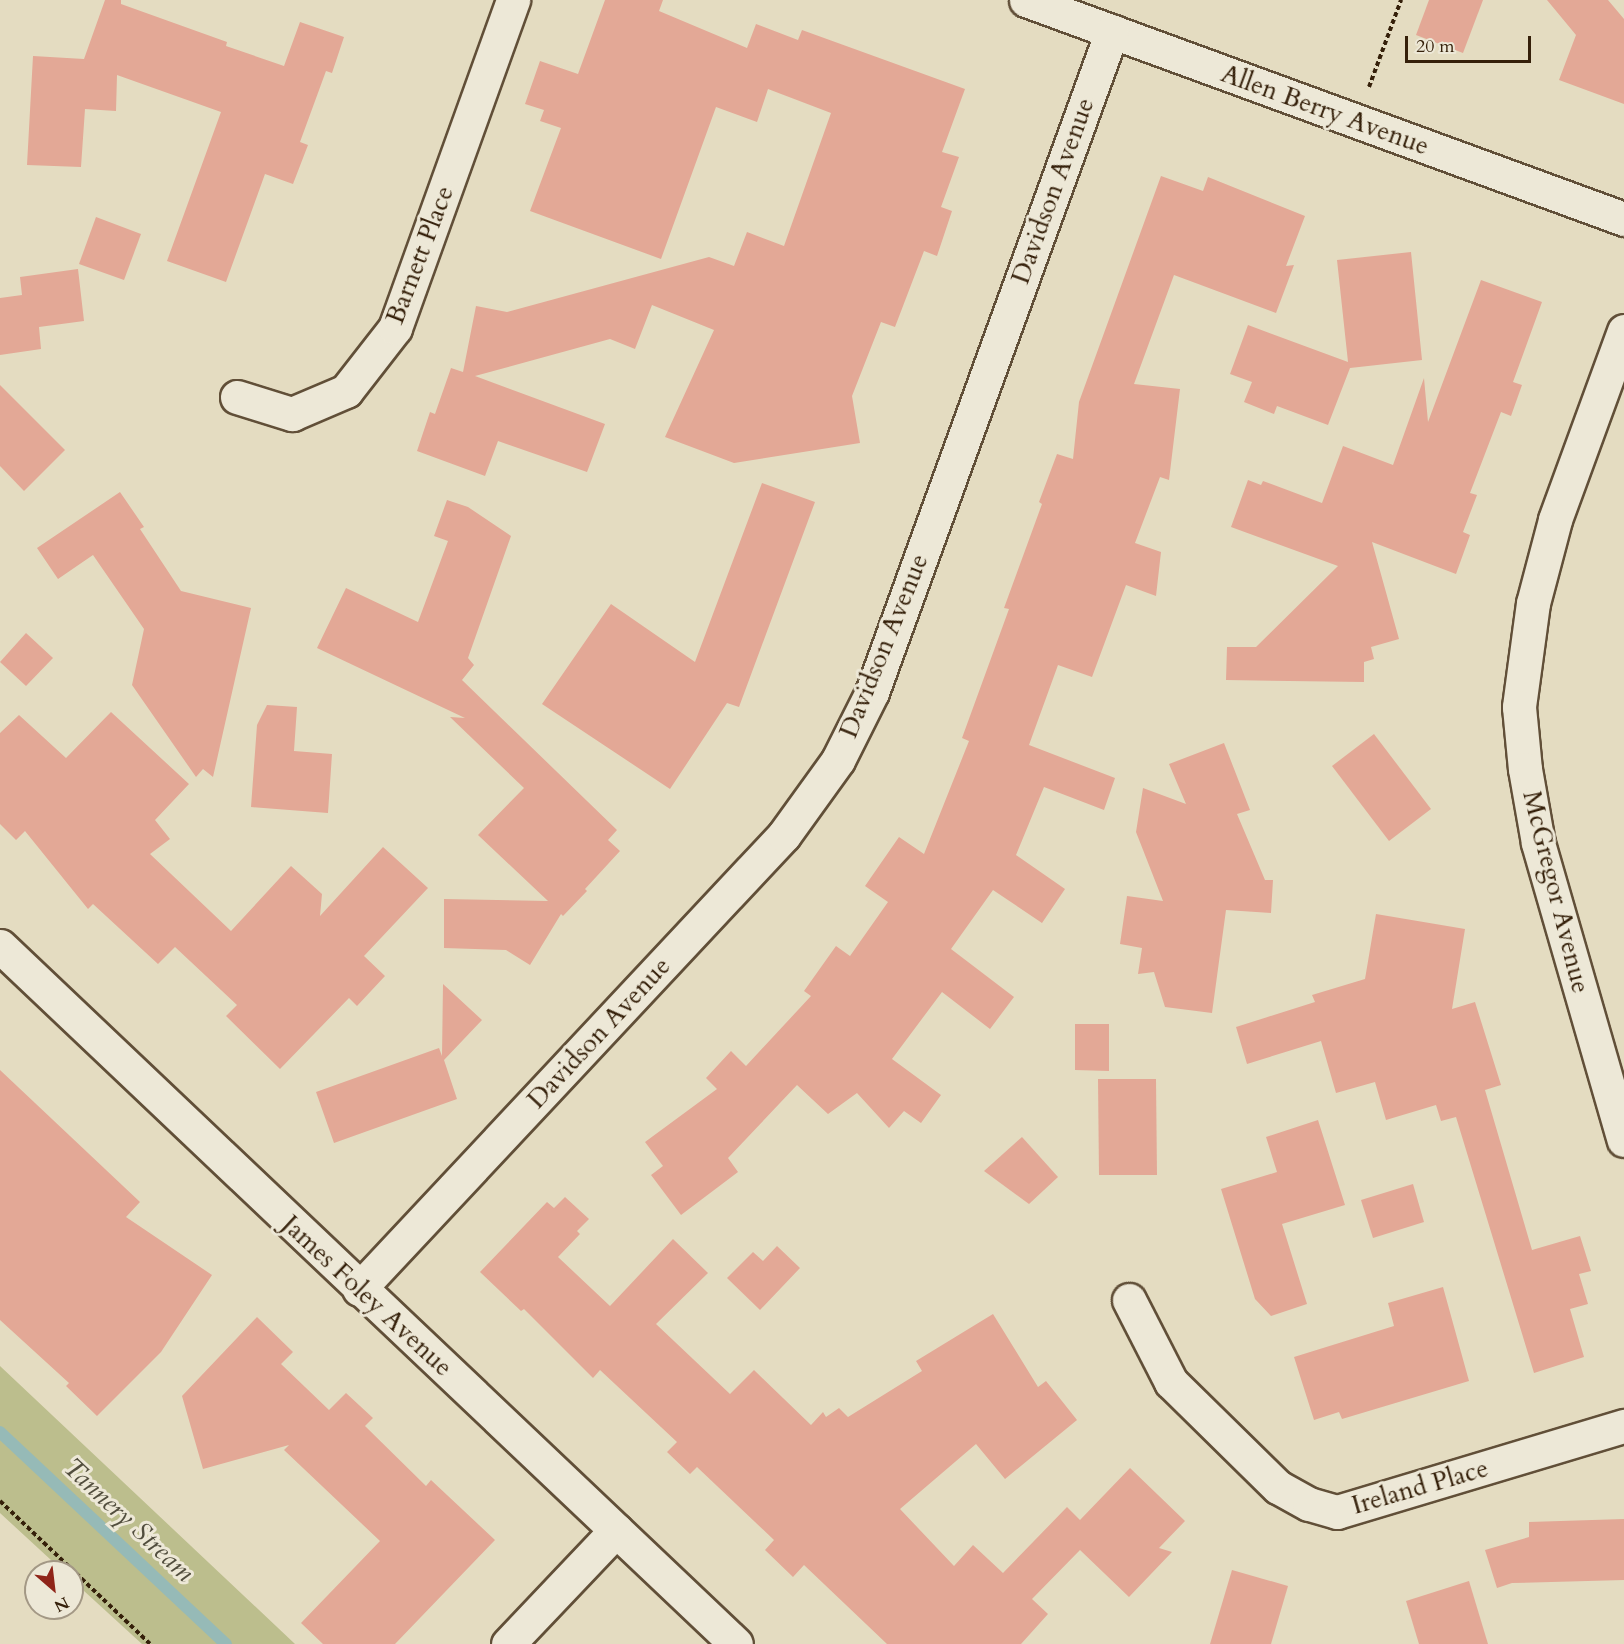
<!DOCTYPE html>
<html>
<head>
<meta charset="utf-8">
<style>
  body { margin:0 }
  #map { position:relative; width:1624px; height:1644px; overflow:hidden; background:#e4dcc1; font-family:Cardo,serif }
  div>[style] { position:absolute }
  .green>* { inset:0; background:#bcbe8d }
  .stream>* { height:12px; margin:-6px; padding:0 6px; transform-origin:6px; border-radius:6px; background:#96bab7 }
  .building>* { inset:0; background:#e3a896 }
  .path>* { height:4px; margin-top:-2px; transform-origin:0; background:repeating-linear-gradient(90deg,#35200a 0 4.5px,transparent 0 7.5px) }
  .roads { filter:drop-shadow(2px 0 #614f38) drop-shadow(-2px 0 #614f38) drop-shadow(0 2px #614f38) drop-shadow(0 -2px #614f38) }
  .minor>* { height:33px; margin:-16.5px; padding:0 16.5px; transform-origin:16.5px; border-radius:16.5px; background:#ede8d7 }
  span { translate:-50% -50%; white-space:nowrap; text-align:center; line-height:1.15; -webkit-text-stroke:6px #ede8d7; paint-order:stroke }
  .street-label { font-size:26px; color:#35200a }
  .water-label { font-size:27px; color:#524e3e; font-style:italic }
  .north { position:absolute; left:24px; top:1560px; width:60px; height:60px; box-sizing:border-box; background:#ede8d7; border:2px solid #a39885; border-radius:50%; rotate:152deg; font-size:16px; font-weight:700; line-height:24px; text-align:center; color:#35200a }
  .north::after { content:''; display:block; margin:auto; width:21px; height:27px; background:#8f2418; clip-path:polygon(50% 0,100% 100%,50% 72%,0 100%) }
  .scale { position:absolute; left:1405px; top:36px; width:126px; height:27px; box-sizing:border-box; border:3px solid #35200a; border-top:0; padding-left:8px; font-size:18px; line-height:21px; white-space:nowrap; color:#35200a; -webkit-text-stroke:4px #ede8d7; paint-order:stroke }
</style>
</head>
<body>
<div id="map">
  <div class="green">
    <div style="clip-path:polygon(0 1366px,295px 1644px,142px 1644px,72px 1580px,72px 1572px,64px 1572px,0 1513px)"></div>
  </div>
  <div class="stream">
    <div style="left:0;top:1432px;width:310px;rotate:43.2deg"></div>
  </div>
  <div class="building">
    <div style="clip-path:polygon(105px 0,121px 0,121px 4px,227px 42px,226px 46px,284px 66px,300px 22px,344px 37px,332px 73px,326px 71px,300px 142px,308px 145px,293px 184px,265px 174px,226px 282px,167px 261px,221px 112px,117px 75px,116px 111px,85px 109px,81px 167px,27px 165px,33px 56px,84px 59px)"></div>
    <div style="clip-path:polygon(605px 0,663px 0,659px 11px,747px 48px,756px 24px,798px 40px,802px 30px,965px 89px,942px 152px,959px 157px,941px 207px,952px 211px,937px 256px,924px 251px,895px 327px,881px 322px,852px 396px,860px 443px,734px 463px,665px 437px,714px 330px,652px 305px,635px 349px,610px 339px,475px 376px,605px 424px,587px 472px,498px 441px,485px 476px,417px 451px,430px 412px,435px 414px,451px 368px,463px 372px,476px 306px,507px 312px,709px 257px,734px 266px,747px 232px,784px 246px,831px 113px,768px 89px,757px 122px,716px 107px,661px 259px,530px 211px,561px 128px,540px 121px,544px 110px,525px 104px,540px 61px,578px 74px)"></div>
    <div style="clip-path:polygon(1429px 0,1483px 0,1463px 53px,1416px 35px)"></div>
    <div style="clip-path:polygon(1547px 0,1608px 0,1624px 19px,1624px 104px,1559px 80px,1576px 35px)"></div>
    <div style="clip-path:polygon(1161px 176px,1203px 191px,1208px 177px,1305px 216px,1286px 266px,1294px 265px,1276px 313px,1174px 275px,1134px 384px,1180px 389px,1169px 480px,1160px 477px,1135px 543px,1161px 552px,1156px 596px,1126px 585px,1092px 677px,1058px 665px,1029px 745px,1115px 778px,1104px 810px,1044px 787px,1016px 855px,1065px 889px,1042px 923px,993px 890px,951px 949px,1014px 997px,990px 1029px,942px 992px,892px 1059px,941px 1095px,921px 1123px,904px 1111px,889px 1128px,857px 1093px,828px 1114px,797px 1085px,728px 1158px,738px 1172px,681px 1215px,651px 1175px,663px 1166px,645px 1142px,717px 1089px,706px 1078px,731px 1051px,746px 1066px,811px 996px,804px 991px,836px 946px,850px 956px,888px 902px,865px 886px,899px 837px,924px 854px,969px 741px,962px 738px,1009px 609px,1004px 608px,1042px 504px,1039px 502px,1057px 454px,1073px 459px,1079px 402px)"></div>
    <div style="clip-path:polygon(96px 217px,141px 234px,124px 280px,79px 264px)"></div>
    <div style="clip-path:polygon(1411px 252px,1422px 360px,1350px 368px,1328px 425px,1277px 406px,1274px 414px,1244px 402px,1252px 382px,1230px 374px,1248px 325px,1348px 362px,1337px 260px)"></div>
    <div style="clip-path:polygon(78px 269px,84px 321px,39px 327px,41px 349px,0 355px,0 298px,22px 295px,20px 277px)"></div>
    <div style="clip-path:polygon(1481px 280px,1542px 302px,1513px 382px,1522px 385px,1511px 416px,1501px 412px,1470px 493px,1477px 495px,1463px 532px,1470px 535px,1456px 574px,1372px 542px,1399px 639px,1371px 647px,1374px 659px,1364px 662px,1364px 682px,1226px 680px,1227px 647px,1256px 647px,1338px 566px,1231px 527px,1248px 480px,1261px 485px,1263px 481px,1322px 503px,1343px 446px,1393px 465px,1424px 378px,1428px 422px)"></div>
    <div style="clip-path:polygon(0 385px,65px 450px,24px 491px,0 466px)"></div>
    <div style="clip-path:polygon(762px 483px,815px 502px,739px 707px,727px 703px,670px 789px,542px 704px,611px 604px,695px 662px)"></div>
    <div style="clip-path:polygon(120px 492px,144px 527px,140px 529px,181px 591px,251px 608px,213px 777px,203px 769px,196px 777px,132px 685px,144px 629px,93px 555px,58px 579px,37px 548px)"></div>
    <div style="clip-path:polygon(447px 500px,468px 507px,511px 536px,468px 658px,474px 665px,462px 680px,617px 830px,608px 840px,620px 851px,585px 889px,587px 891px,563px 916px,561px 914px,530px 965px,506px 950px,444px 948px,444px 899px,548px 901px,478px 835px,524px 788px,450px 717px,465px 718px,317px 648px,346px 588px,418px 622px,448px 541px,434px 536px)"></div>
    <div style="clip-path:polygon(26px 633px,53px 658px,26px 686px,0 662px)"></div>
    <div style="clip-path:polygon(267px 705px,297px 707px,294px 751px,332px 754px,328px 813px,251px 807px,257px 725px)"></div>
    <div style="clip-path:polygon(111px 712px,189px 784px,155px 820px,170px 839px,150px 854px,231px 931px,291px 866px,322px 894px,320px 916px,383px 847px,428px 888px,364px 956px,385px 976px,357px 1006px,349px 998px,280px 1069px,226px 1016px,237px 1005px,175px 947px,158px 964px,93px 904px,88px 909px,25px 831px,16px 840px,0 824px,0 733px,19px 715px,66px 758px)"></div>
    <div style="clip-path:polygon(1374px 734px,1431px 809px,1389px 841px,1332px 766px)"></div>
    <div style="clip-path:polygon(1224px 743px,1250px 810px,1237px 814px,1265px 880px,1273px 880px,1271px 913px,1226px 910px,1212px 1013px,1165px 1007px,1154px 972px,1138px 974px,1142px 948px,1120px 944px,1127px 896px,1163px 901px,1136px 832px,1143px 788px,1186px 804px,1169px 764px)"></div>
    <div style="clip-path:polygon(1376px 914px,1465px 929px,1452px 1009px,1475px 1002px,1501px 1085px,1485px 1090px,1532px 1250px,1580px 1236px,1591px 1271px,1579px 1274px,1588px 1304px,1570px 1309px,1584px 1357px,1534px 1373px,1456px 1117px,1441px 1121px,1436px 1105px,1386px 1120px,1375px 1082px,1336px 1093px,1321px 1041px,1247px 1064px,1236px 1027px,1315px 1002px,1312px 995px,1365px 979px)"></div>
    <div style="clip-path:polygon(443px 984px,482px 1020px,444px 1060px,457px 1099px,334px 1143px,316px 1092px,439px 1048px,442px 1056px)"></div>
    <div style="clip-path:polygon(1075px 1024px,1109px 1024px,1109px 1071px,1075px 1070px)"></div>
    <div style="clip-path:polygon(0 1070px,140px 1202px,126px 1217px,212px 1275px,161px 1352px,97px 1416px,66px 1386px,69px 1383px,0 1320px)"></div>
    <div style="clip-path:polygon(1098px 1079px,1156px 1079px,1157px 1175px,1099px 1175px)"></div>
    <div style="clip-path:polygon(1318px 1120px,1345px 1205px,1282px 1224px,1307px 1304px,1271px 1316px,1255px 1299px,1221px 1189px,1277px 1172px,1266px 1137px)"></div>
    <div style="clip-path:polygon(1022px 1137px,1058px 1177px,1029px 1204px,984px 1171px)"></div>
    <div style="clip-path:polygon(1413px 1184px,1424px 1222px,1373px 1238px,1361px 1200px)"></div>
    <div style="clip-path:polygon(565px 1197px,589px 1219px,577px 1231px,580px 1234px,558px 1257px,610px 1306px,673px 1239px,708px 1273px,656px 1324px,730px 1394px,754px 1370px,811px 1425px,823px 1412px,826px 1417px,839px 1408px,848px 1417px,922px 1371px,916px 1361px,993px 1314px,1038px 1387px,1046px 1381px,1077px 1420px,1005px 1479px,976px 1444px,900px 1509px,954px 1566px,973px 1545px,1003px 1573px,1067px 1507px,1080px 1520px,1130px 1468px,1185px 1521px,1159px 1548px,1172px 1552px,1129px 1597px,1080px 1550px,1032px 1599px,1048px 1614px,1021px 1644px,887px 1644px,804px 1565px,793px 1577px,765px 1550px,774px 1540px,697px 1467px,690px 1474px,667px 1452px,677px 1442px,600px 1370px,593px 1378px,524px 1309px,521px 1311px,480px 1272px,547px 1202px,554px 1208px)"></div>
    <div style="clip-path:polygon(777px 1246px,800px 1268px,760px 1310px,727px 1278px,753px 1252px,763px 1261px)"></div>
    <div style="clip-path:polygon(1443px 1287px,1469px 1381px,1342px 1419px,1339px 1412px,1314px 1420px,1294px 1357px,1394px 1326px,1388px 1303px)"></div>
    <div style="clip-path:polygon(257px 1317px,293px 1352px,281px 1364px,329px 1410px,346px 1393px,373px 1418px,365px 1426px,426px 1486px,431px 1480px,495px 1540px,395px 1644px,323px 1644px,301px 1623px,380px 1541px,284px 1450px,289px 1445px,203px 1469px,182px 1396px)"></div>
    <div style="clip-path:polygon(1624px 1519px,1624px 1580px,1512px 1583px,1497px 1588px,1485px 1550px,1529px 1537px,1529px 1522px)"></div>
    <div style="clip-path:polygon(1232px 1570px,1288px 1586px,1271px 1644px,1210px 1644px)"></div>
    <div style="clip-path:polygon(1469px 1581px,1488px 1644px,1419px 1644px,1406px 1601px)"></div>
  </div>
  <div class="path">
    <div style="left:1369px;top:87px;width:93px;rotate:-69.8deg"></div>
    <div style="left:0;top:1501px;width:207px;rotate:43.6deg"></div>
  </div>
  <div class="roads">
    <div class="minor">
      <div style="left:1026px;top:0;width:637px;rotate:20.11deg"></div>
      <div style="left:1624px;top:331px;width:201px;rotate:110.1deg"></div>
      <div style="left:1555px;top:520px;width:86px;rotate:104.8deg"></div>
      <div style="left:1533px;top:603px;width:105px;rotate:97.7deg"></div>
      <div style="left:1519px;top:707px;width:62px;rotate:84.5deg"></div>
      <div style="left:1525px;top:769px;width:75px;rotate:80deg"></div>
      <div style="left:1538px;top:843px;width:309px;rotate:73.9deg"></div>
      <div style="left:237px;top:397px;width:58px;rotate:17.2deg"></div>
      <div style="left:292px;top:414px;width:59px;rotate:-23.1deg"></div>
      <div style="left:346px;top:391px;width:80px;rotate:-52.1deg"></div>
      <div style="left:395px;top:328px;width:349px;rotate:-70.2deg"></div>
      <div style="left:0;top:946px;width:1014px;rotate:43.48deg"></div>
      <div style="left:359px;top:1289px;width:622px;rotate:-46.89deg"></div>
      <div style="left:784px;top:835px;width:92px;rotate:-54.2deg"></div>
      <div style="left:838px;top:760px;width:76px;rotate:-63.4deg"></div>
      <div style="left:872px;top:692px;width:703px;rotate:-70.04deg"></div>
      <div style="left:1129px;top:1300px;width:92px;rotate:62.9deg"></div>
      <div style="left:1171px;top:1382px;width:150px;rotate:44.5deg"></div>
      <div style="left:1278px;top:1487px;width:35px;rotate:29deg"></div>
      <div style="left:1309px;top:1504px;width:29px;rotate:16deg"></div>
      <div style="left:1337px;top:1512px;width:300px;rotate:-16.7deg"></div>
      <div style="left:508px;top:1644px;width:157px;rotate:-46.5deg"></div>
    </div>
  </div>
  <div class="street-label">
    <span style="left:1325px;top:110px;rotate:20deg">Allen Berry Avenue</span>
    <span style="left:1053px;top:191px;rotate:-70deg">Davidson Avenue</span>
    <span style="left:420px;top:255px;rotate:-69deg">Barnett Place</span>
    <span style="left:884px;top:646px;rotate:-68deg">Davidson Avenue</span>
    <span style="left:1556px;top:892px;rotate:76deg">McGregor Avenue</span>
    <span style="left:599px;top:1033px;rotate:-47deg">Davidson Avenue</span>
    <span style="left:367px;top:1296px;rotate:43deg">James Foley Avenue</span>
    <span style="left:1420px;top:1487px;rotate:-16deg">Ireland Place</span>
  </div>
  <div class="water-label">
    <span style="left:129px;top:1520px;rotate:43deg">Tannery Stream</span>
  </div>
  <div class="north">N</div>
  <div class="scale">20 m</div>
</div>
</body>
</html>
